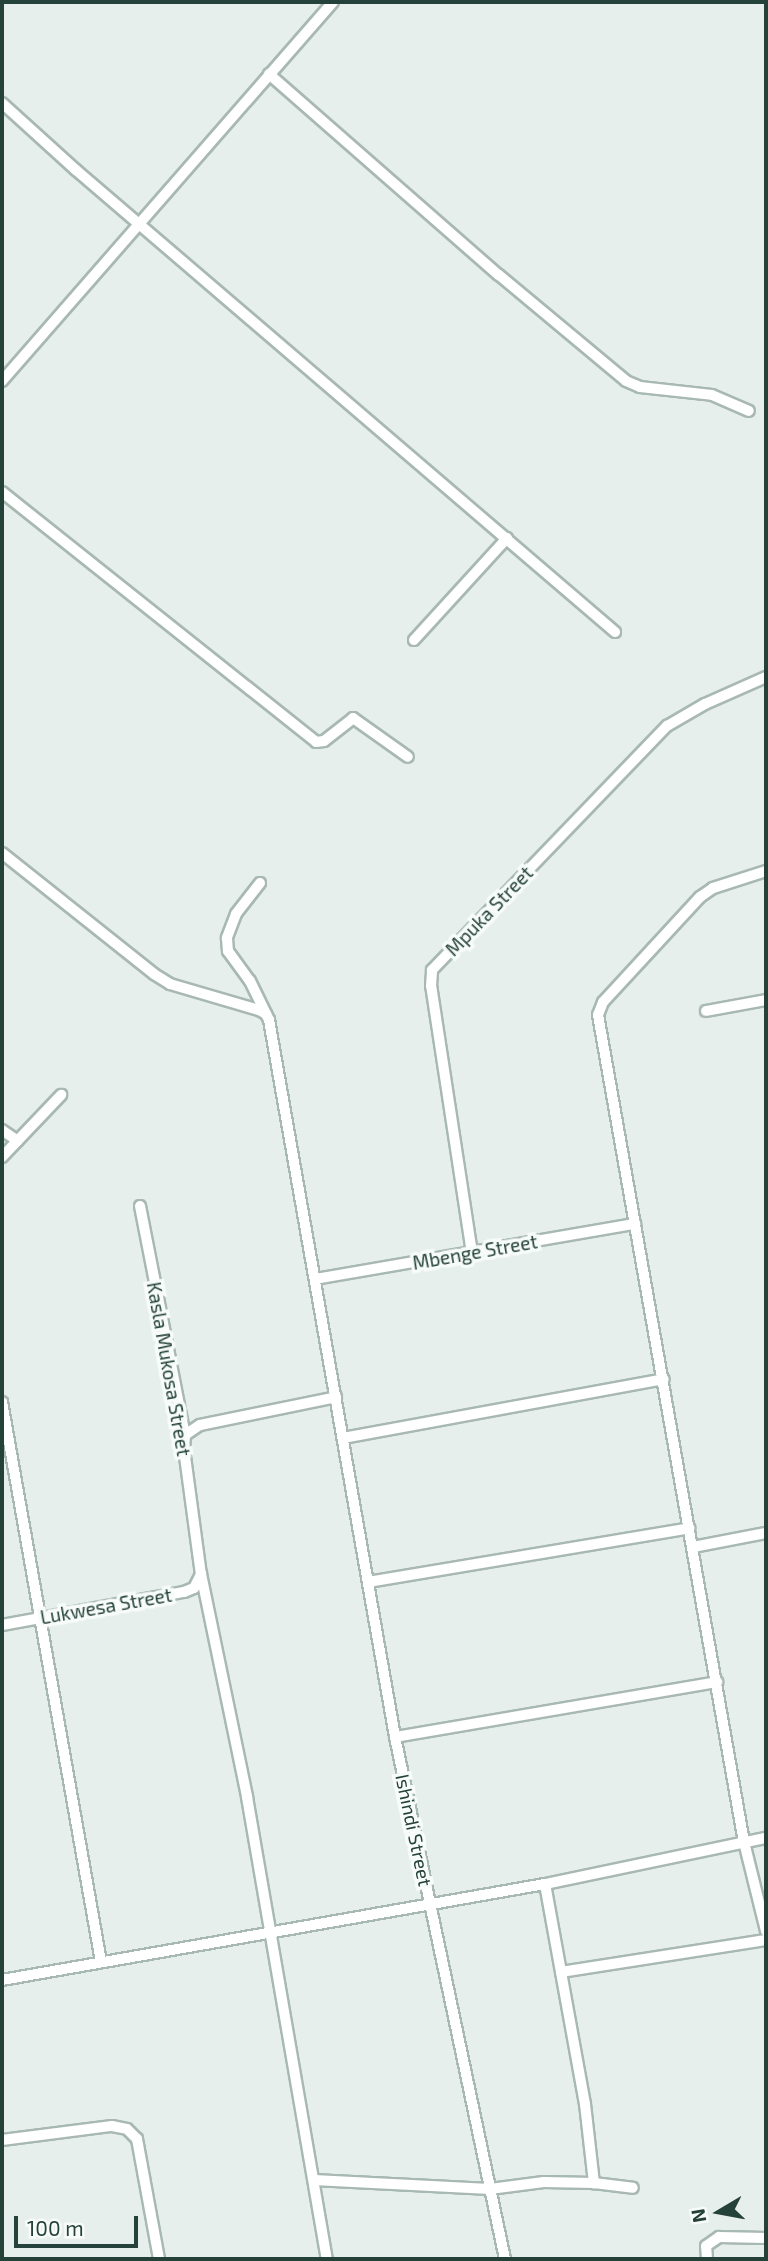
<!DOCTYPE html>
<html>
<head>
<meta charset="utf-8">
<style>
  body { margin:0 }
  #map { position:relative; width:768px; height:2261px; overflow:hidden; background:#e6efeb; font-family:"Exo 2",sans-serif }
  div>[style] { position:absolute }
  .roads { filter:drop-shadow(2px 0 #a8b8b2) drop-shadow(-2px 0 #a8b8b2) drop-shadow(0 2px #a8b8b2) drop-shadow(0 -2px #a8b8b2) }
  .minor>* { height:10px; margin:-5px; padding:0 5px; transform-origin:5px; border-radius:5px; background:#fff }
  span { translate:-50% -50%; white-space:nowrap; text-align:center; line-height:1.15; -webkit-text-stroke:7px #f7fbf9; paint-order:stroke }
  .street-label { font-size:19px; color:#24423a }
  .frame { position:absolute; inset:0; border:4px solid #24423a; pointer-events:none }
  .north { position:absolute; left:684px; top:2177px; width:70px; height:70px; -webkit-text-stroke:5px #f7fbf9; paint-order:stroke; rotate:260deg; font-size:19px; font-weight:700; line-height:28px; text-align:center; color:#24423a }
  .north::after { content:''; display:block; margin:auto; width:24px; height:32px; background:#24423a; clip-path:polygon(50% 0,100% 100%,50% 72%,0 100%) }
  .scale { position:absolute; left:14px; top:2216px; width:124px; height:32px; box-sizing:border-box; border:4px solid #24423a; border-top:0; padding-left:9px; font-size:21px; line-height:24px; white-space:nowrap; color:#24423a; -webkit-text-stroke:5px #f7fbf9; paint-order:stroke }
</style>
</head>
<body>
<div id="map">
  <div class="roads">
    <div class="minor">
      <div style="left:269px;top:74px;width:305px;rotate:41.2deg"></div>
      <div style="left:499px;top:275px;width:165px;rotate:39.8deg"></div>
      <div style="left:626px;top:381px;width:15px;rotate:23deg"></div>
      <div style="left:640px;top:387px;width:72px;rotate:6.3deg"></div>
      <div style="left:712px;top:395px;width:40px;rotate:23.4deg"></div>
      <div style="left:2px;top:103px;width:100px;rotate:42.2deg"></div>
      <div style="left:76px;top:170px;width:710px;rotate:40.6deg"></div>
      <div style="left:2px;top:381px;width:503px;rotate:-48.87deg"></div>
      <div style="left:2px;top:492px;width:401px;rotate:38.5deg"></div>
      <div style="left:316px;top:742px;width:8px;rotate:-7deg"></div>
      <div style="left:324px;top:741px;width:37px;rotate:-38deg"></div>
      <div style="left:353px;top:718px;width:67px;rotate:35.3deg"></div>
      <div style="left:414px;top:640px;width:138px;rotate:-47.6deg"></div>
      <div style="left:2px;top:853px;width:194px;rotate:38.5deg"></div>
      <div style="left:154px;top:974px;width:19px;rotate:32deg"></div>
      <div style="left:170px;top:984px;width:93px;rotate:16.3deg"></div>
      <div style="left:259px;top:1010px;width:8px;rotate:30deg"></div>
      <div style="left:266px;top:1014px;width:7px;rotate:63deg"></div>
      <div style="left:269px;top:1020px;width:728px;rotate:80.03deg"></div>
      <div style="left:395px;top:1737px;width:533px;rotate:78.1deg"></div>
      <div style="left:766px;top:871px;width:56px;rotate:162.2deg"></div>
      <div style="left:713px;top:888px;width:16px;rotate:145deg"></div>
      <div style="left:700px;top:897px;width:143px;rotate:132.7deg"></div>
      <div style="left:603px;top:1002px;width:14px;rotate:111deg"></div>
      <div style="left:598px;top:1015px;width:840px;rotate:79.99deg"></div>
      <div style="left:744px;top:1842px;width:92px;rotate:76.1deg"></div>
      <div style="left:260px;top:883px;width:39px;rotate:128deg"></div>
      <div style="left:236px;top:914px;width:26px;rotate:111deg"></div>
      <div style="left:227px;top:938px;width:13px;rotate:86deg"></div>
      <div style="left:228px;top:951px;width:37px;rotate:54deg"></div>
      <div style="left:250px;top:981px;width:37px;rotate:64deg"></div>
      <div style="left:706px;top:1011px;width:61px;rotate:-10.4deg"></div>
      <div style="left:2px;top:1130px;width:19px;rotate:35deg"></div>
      <div style="left:2px;top:1157px;width:86px;rotate:-46.4deg"></div>
      <div style="left:140px;top:1206px;width:233px;rotate:78.9deg"></div>
      <div style="left:185px;top:1435px;width:14px;rotate:94deg"></div>
      <div style="left:184px;top:1449px;width:126px;rotate:82.3deg"></div>
      <div style="left:201px;top:1574px;width:228px;rotate:78.3deg"></div>
      <div style="left:247px;top:1797px;width:469px;rotate:80.2deg"></div>
      <div style="left:472px;top:1253px;width:270px;rotate:-98.7deg"></div>
      <div style="left:431px;top:986px;width:16px;rotate:-86deg"></div>
      <div style="left:432px;top:970px;width:339px;rotate:-46.1deg"></div>
      <div style="left:667px;top:726px;width:44px;rotate:-30.1deg"></div>
      <div style="left:705px;top:704px;width:67px;rotate:-23.9deg"></div>
      <div style="left:315px;top:1279px;width:325px;rotate:-9.8deg"></div>
      <div style="left:2px;top:1402px;width:569px;rotate:79.97deg"></div>
      <div style="left:185px;top:1435px;width:18px;rotate:-34deg"></div>
      <div style="left:200px;top:1425px;width:139px;rotate:-11.6deg"></div>
      <div style="left:343px;top:1438px;width:326px;rotate:-10.4deg"></div>
      <div style="left:693px;top:1547px;width:74px;rotate:-10.9deg"></div>
      <div style="left:368px;top:1582px;width:326px;rotate:-9.5deg"></div>
      <div style="left:2px;top:1625px;width:185px;rotate:-10.3deg"></div>
      <div style="left:184px;top:1592px;width:11px;rotate:-22deg"></div>
      <div style="left:194px;top:1588px;width:16px;rotate:-63deg"></div>
      <div style="left:395px;top:1737px;width:327px;rotate:-9.7deg"></div>
      <div style="left:545px;top:1884px;width:224px;rotate:79.7deg"></div>
      <div style="left:585px;top:2104px;width:80px;rotate:83.5deg"></div>
      <div style="left:594px;top:2183px;width:39px;rotate:7deg"></div>
      <div style="left:561px;top:1972px;width:207px;rotate:-8.9deg"></div>
      <div style="left:2px;top:1980px;width:551px;rotate:-10.03deg"></div>
      <div style="left:545px;top:1884px;width:226px;rotate:-11.8deg"></div>
      <div style="left:2px;top:2140px;width:111px;rotate:-7.3deg"></div>
      <div style="left:112px;top:2126px;width:15px;rotate:11deg"></div>
      <div style="left:127px;top:2129px;width:14px;rotate:45deg"></div>
      <div style="left:137px;top:2139px;width:122px;rotate:79.6deg"></div>
      <div style="left:314px;top:2180px;width:176px;rotate:2.9deg"></div>
      <div style="left:490px;top:2189px;width:54px;rotate:-7.4deg"></div>
      <div style="left:544px;top:2182px;width:50px;rotate:1.1deg"></div>
      <div style="left:707px;top:2259px;width:13px;rotate:-94deg"></div>
      <div style="left:706px;top:2246px;width:16px;rotate:-35deg"></div>
      <div style="left:719px;top:2237px;width:47px;rotate:1.2deg"></div>
    </div>
  </div>
  <div class="street-label">
    <span style="left:489px;top:911px;rotate:-46deg">Mpuka Street</span>
    <span style="left:475px;top:1252px;rotate:-10deg">Mbenge Street</span>
    <span style="left:169px;top:1369px;rotate:80deg">Kasla Mukosa Street</span>
    <span style="left:106px;top:1606px;rotate:-10deg">Lukwesa Street</span>
    <span style="left:414px;top:1830px;rotate:78deg">Ishindi Street</span>
  </div>
  <div class="frame"></div>
  <div class="north">N</div>
  <div class="scale">100 m</div>
</div>
</body>
</html>
